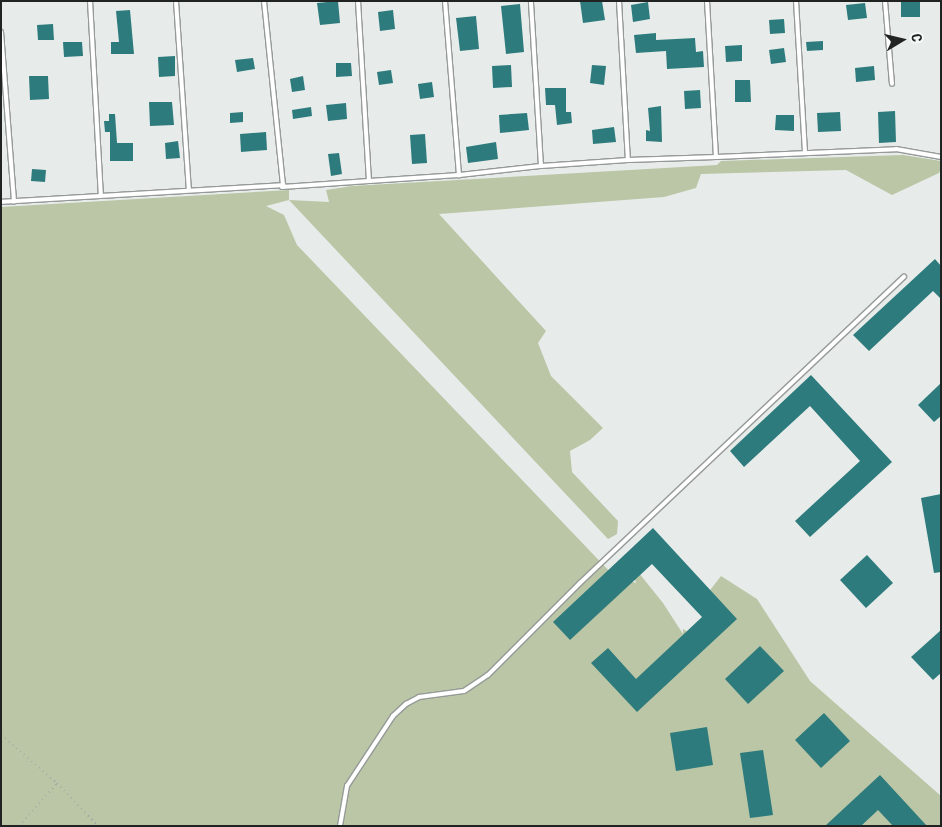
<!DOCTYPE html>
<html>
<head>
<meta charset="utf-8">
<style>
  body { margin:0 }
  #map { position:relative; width:942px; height:827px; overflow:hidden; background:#e7ecea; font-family:"Roboto Condensed",sans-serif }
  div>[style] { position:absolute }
  .green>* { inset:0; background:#bac6a5 }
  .building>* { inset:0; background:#2e7b7d }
  .path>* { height:2px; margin-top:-1px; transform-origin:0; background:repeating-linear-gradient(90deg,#a2a6a4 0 1px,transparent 0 5px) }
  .roads { filter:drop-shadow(1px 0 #959a98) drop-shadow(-1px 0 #959a98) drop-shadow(0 1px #959a98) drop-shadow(0 -1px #959a98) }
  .service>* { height:4px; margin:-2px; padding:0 2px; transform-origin:2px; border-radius:2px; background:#fff }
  span { translate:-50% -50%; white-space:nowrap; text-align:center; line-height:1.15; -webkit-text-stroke:4px #f4faf8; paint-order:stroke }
  .frame { position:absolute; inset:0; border:2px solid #212323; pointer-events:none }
  .north { position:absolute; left:877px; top:15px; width:50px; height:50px; -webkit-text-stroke:4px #f4faf8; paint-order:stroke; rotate:81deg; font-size:14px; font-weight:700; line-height:20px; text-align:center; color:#212323 }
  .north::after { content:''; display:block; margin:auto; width:18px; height:22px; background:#212323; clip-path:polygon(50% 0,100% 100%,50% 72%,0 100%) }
</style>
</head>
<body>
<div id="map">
  <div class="green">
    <div style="clip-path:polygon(903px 155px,941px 161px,941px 169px,939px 173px,892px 195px,846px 170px,701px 174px,696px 188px,664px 197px,439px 214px,546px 331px,538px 343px,551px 376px,603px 428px,590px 440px,570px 451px,572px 472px,618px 521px,617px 534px,608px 539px,289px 200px,266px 206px,284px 215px,297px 245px,613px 575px,636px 583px,630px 562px,663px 603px,683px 634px,683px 629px,695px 636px,719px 632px,704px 598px,721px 576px,757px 599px,810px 681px,941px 796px,941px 826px,1px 826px,1px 207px,289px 190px,289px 200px,329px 202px,326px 190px,352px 186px,717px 165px,721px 161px)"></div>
  </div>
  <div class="building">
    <div style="clip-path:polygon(338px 1px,340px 23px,320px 25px,317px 3px)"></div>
    <div style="clip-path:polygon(580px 1px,602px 1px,605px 20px,583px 23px)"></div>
    <div style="clip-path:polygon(901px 1px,920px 1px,920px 17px,901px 17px)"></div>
    <div style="clip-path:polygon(648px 2px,650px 19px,633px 22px,631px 5px)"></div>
    <div style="clip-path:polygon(865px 3px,867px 18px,848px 20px,846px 5px)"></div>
    <div style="clip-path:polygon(520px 4px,524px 52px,506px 54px,501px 6px)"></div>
    <div style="clip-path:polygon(130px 10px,134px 54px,111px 54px,111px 42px,119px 42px,116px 11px)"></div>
    <div style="clip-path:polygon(393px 10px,395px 29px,380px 31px,378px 12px)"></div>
    <div style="clip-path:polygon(476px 16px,479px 49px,460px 51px,456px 18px)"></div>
    <div style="clip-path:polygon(784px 19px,785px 33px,770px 34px,769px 20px)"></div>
    <div style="clip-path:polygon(53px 24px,54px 40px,38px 40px,37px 25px)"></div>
    <div style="clip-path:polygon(656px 33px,656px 40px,695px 38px,696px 52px,703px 51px,704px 67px,667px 69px,666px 51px,636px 53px,634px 35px)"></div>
    <div style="clip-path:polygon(823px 41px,823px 50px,807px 51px,806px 42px)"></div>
    <div style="clip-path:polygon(63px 42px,82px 42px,83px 56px,64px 57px)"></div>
    <div style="clip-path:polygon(742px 45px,742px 61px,726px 62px,725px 46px)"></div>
    <div style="clip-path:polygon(784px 48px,786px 62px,771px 64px,769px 50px)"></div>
    <div style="clip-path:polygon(175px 56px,175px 76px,159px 77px,158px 57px)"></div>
    <div style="clip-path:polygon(253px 58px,255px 69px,237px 72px,235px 60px)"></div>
    <div style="clip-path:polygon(336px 63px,351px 63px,352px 76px,336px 77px)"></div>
    <div style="clip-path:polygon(511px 65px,512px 87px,493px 88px,492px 66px)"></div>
    <div style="clip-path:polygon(592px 65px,606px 66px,604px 85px,590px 83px)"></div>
    <div style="clip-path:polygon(874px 66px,875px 80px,856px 82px,855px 68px)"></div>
    <div style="clip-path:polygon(391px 70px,393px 83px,379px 85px,377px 72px)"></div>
    <div style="clip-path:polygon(29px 76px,48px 76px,49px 99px,30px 100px)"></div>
    <div style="clip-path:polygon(303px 76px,305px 90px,292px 92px,290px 79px)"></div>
    <div style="clip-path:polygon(735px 80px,750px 80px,751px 102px,735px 102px)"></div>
    <div style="clip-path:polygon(432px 82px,434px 97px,420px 99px,418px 84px)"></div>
    <div style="clip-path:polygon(545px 88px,566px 88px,566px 112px,571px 112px,572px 123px,557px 125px,555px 105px,546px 105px)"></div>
    <div style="clip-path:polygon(700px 90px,701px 108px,685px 109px,684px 91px)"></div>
    <div style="clip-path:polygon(149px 102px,172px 102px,174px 125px,150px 126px)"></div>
    <div style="clip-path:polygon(346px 103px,347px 119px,328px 121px,326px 105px)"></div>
    <div style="clip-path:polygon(661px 106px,662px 142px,646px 141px,646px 130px,650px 131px,648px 108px)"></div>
    <div style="clip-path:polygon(311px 107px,312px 116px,293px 119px,292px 110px)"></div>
    <div style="clip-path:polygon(895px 111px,896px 142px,879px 143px,878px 112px)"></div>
    <div style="clip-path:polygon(243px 112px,243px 122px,230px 123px,230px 113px)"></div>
    <div style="clip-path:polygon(840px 112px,841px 131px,818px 132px,817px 113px)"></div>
    <div style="clip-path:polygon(527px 113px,529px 130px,500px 133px,499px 115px)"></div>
    <div style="clip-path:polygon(109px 114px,115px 114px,117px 143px,133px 143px,133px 161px,110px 161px,110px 132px,105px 132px,104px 121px,109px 121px)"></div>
    <div style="clip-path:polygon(776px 115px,794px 115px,794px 131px,775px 130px)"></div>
    <div style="clip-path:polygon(614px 127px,616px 142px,593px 144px,592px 130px)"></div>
    <div style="clip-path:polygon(266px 132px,267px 150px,241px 152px,240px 134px)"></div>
    <div style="clip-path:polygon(425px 134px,427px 163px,412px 164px,410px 135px)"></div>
    <div style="clip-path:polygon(178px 141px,180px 158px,166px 159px,165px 143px)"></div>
    <div style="clip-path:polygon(496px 142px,498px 159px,468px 163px,466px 147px)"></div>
    <div style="clip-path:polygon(339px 153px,342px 174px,331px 176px,328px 154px)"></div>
    <div style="clip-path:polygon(32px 169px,46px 170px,45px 182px,31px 181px)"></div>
    <div style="clip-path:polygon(935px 259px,941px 266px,941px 299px,933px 291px,869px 351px,853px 335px)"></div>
    <div style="clip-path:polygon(811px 375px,892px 462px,810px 537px,795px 521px,860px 461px,810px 406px,744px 467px,730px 451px)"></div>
    <div style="clip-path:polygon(941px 383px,941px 416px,934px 422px,918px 405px)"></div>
    <div style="clip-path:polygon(941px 494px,941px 572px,934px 573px,921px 498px)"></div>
    <div style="clip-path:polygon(653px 528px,737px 619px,637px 712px,591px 663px,608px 648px,636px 679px,702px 617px,652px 564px,570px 640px,553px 622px)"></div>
    <div style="clip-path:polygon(867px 555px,893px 583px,866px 608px,840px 580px)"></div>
    <div style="clip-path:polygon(941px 630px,941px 673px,933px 680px,911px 657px)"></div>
    <div style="clip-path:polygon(760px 646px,784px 671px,748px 704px,725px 679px)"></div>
    <div style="clip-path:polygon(824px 713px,850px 741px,821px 768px,795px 740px)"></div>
    <div style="clip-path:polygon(707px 727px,713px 765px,676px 771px,670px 733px)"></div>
    <div style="clip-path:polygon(763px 750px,773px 815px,750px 818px,740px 753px)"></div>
    <div style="clip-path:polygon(880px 775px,927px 826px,893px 826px,878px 810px,861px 826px,825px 826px)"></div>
  </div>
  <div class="path">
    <div style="left:1px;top:735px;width:74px;rotate:40.6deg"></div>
    <div style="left:57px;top:783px;width:59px;rotate:46.4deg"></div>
    <div style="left:19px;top:826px;width:57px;rotate:-48.5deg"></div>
  </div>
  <div class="roads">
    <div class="service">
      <div style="left:90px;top:1px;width:194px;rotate:86.8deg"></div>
      <div style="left:176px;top:1px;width:189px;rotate:86.1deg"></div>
      <div style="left:445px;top:1px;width:175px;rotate:85.4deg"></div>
      <div style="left:459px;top:175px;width:82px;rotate:-6.3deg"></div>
      <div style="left:541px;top:166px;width:165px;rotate:-93.5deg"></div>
      <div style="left:619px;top:1px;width:159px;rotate:86.8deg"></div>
      <div style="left:628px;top:160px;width:88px;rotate:-2deg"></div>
      <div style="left:716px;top:157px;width:156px;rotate:-93.3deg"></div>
      <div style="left:796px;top:1px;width:151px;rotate:86.6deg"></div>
      <div style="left:885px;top:1px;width:83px;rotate:85.2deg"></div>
      <div style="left:1px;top:32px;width:170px;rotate:85.6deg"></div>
      <div style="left:716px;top:157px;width:180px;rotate:-2.5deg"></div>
      <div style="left:896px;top:149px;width:46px;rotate:10.1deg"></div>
      <div style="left:541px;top:166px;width:87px;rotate:-3.9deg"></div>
      <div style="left:369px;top:181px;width:90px;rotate:-3.8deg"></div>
      <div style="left:282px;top:187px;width:87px;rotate:-3.9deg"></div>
      <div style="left:369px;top:181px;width:180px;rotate:-93.5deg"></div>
      <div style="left:1px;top:202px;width:283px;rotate:-3.4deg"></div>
      <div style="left:283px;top:185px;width:185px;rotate:-95.9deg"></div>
      <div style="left:340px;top:826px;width:41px;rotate:-80.1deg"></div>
      <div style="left:347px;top:786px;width:84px;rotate:-56.7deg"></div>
      <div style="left:393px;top:716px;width:18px;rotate:-43deg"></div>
      <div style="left:406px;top:704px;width:15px;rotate:-28deg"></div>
      <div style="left:419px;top:697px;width:45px;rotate:-7.6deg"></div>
      <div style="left:464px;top:691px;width:29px;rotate:-34deg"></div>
      <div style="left:488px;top:675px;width:130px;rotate:-45deg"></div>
      <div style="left:580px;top:583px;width:446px;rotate:-43.4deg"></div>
    </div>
  </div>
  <div class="frame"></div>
  <div class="north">С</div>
</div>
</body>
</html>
